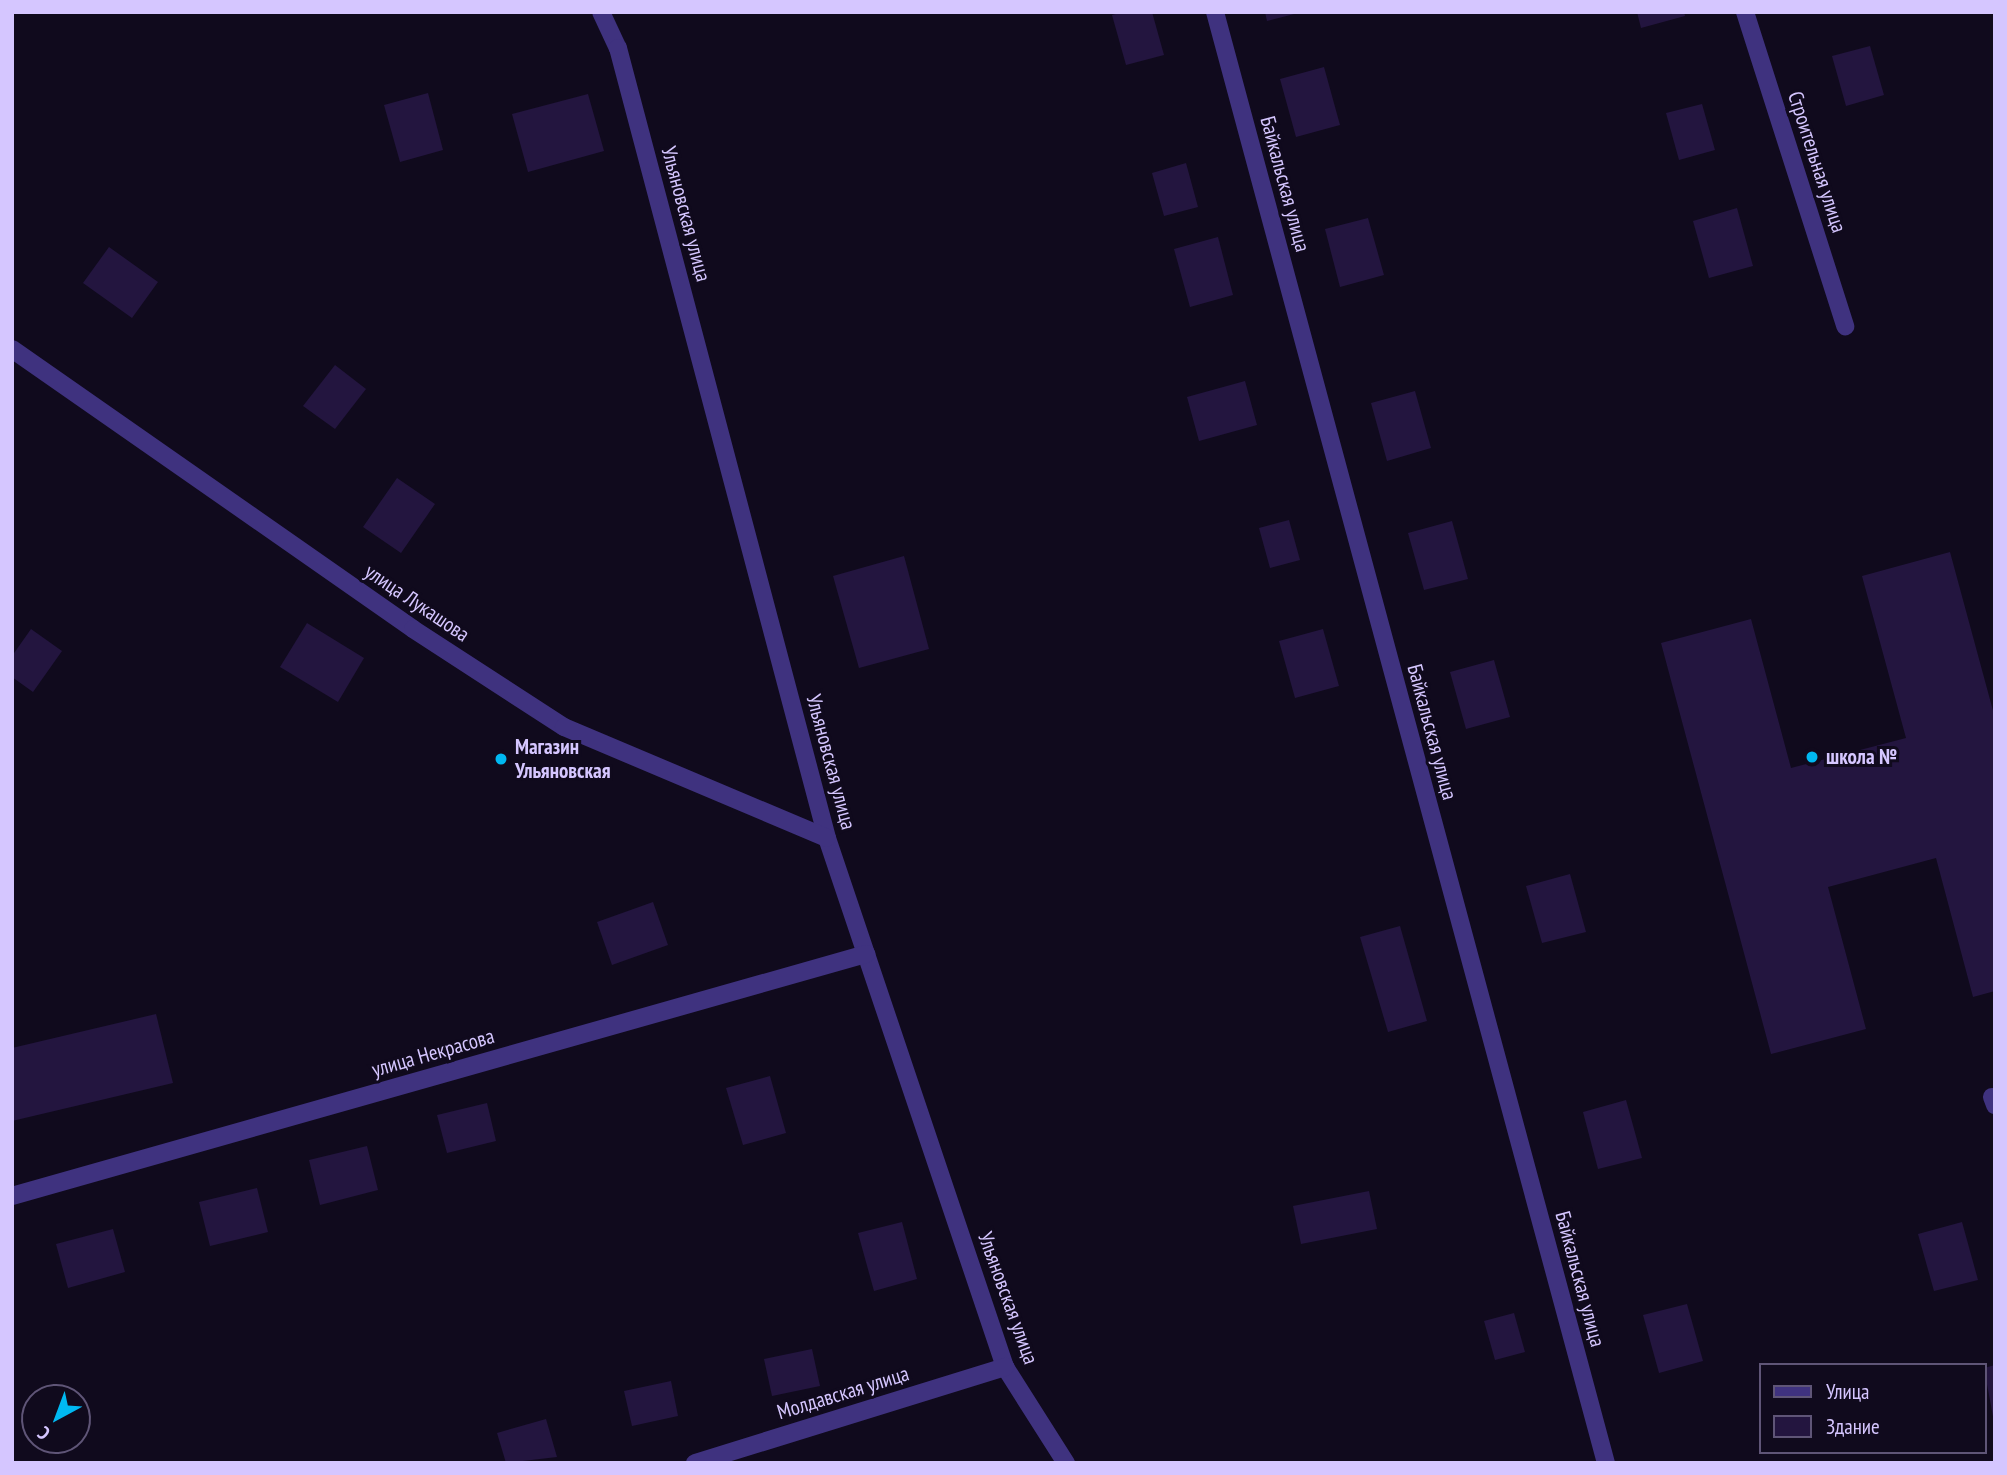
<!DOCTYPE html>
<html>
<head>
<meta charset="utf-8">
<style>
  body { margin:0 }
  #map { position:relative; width:2007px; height:1475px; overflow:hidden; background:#100a1d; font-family:"PT Sans Narrow",sans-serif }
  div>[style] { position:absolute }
  .building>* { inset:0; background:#23153f }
  .minor>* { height:18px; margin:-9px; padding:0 9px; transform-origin:9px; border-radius:9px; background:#3f327f }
  .dots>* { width:19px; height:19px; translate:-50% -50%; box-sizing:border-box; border:4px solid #100a1d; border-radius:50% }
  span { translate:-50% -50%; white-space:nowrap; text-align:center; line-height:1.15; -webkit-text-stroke:6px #100a1d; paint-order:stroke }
  .street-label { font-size:21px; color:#d5c6ff }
  .poi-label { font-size:21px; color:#d5c6ff; font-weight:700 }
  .left { translate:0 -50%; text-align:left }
  .frame { position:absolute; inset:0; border:14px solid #d5c6ff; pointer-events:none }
  .legend { position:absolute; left:1759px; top:1363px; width:228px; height:91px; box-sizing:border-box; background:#100a1d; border:2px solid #5f5577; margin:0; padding:9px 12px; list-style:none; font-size:21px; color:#d5c6ff }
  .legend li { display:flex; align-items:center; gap:14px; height:35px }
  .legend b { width:35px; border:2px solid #5f5577 }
  .north { position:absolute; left:21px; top:1384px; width:70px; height:70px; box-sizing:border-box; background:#100a1d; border:2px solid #5f5577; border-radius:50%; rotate:221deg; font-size:19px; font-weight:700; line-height:28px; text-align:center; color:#d5c6ff }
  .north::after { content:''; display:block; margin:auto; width:24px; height:32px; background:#00b8f1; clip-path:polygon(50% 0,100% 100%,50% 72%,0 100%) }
</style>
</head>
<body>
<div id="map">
  <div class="building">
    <div style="clip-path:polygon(1123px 12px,1152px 12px,1164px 55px,1126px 65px,1112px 15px)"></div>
    <div style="clip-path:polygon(1265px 12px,1298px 12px,1298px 13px,1267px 21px)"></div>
    <div style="clip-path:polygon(1637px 12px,1684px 12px,1685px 16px,1641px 28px)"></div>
    <div style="clip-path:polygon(1870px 46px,1884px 95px,1846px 106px,1832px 56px)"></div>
    <div style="clip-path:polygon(1324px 67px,1340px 125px,1296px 137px,1280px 79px)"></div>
    <div style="clip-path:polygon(428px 93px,443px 150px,400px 162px,384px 105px)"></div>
    <div style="clip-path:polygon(588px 94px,604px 151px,528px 172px,512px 114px)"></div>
    <div style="clip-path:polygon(1702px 104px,1715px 150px,1679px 160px,1666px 113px)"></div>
    <div style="clip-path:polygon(1186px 163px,1198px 207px,1164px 216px,1152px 173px)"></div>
    <div style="clip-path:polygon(1737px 208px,1753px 266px,1709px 278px,1693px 221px)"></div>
    <div style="clip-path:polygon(1368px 218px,1384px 275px,1340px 287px,1325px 229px)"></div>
    <div style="clip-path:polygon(1218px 237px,1233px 295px,1190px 307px,1174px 249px)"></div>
    <div style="clip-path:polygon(109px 247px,158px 282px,132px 318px,83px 283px)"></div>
    <div style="clip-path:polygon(335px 365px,366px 389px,335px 429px,303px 406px)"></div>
    <div style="clip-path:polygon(1245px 381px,1257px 425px,1199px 441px,1187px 397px)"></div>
    <div style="clip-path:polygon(1415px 391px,1431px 448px,1387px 461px,1371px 403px)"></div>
    <div style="clip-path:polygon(397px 478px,435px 504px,401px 553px,363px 527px)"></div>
    <div style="clip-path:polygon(1289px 520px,1300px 560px,1270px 568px,1259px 528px)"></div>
    <div style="clip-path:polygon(1452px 521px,1468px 579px,1424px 590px,1408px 533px)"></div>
    <div style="clip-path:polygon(1950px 552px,1995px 718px,1995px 991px,1973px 997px,1936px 858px,1828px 887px,1866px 1029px,1771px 1054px,1661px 643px,1751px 619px,1791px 768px,1906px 738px,1862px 576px)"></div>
    <div style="clip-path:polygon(904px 556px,929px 649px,859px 668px,833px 576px)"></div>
    <div style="clip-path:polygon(307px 623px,364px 658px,338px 702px,280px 667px)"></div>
    <div style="clip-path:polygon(31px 629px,62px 651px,33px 692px,12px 677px,12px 656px)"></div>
    <div style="clip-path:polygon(1323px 629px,1339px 686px,1295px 698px,1279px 641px)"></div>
    <div style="clip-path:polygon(1494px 660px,1510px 717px,1466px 729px,1450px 672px)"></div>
    <div style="clip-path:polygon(1570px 874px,1586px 932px,1542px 943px,1526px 886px)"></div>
    <div style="clip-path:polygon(653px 902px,668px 945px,612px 965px,597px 922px)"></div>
    <div style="clip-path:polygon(1400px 926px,1427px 1021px,1388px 1032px,1360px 937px)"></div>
    <div style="clip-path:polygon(156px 1014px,173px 1083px,12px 1121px,12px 1048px)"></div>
    <div style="clip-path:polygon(770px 1076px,786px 1133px,743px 1145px,726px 1088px)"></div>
    <div style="clip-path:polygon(1626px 1100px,1642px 1158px,1598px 1169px,1583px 1112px)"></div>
    <div style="clip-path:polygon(487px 1103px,496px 1141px,447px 1153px,437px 1115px)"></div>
    <div style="clip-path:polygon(367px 1146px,378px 1190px,320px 1205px,309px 1160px)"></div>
    <div style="clip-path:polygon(257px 1188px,268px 1232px,210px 1246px,199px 1202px)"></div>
    <div style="clip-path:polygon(1369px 1191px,1377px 1229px,1301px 1244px,1293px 1206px)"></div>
    <div style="clip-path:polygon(902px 1222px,917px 1279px,874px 1291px,858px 1233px)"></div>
    <div style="clip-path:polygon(1962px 1222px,1978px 1280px,1934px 1291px,1918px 1234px)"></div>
    <div style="clip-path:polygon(113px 1229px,125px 1272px,68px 1288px,56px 1244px)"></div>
    <div style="clip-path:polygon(1687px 1304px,1703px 1361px,1659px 1373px,1643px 1315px)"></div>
    <div style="clip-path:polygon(1514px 1313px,1525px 1352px,1495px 1360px,1484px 1321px)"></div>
    <div style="clip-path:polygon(812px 1349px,820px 1386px,772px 1396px,764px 1359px)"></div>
    <div style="clip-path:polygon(1995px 1365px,1995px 1422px,1994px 1422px,1984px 1368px)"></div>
    <div style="clip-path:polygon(671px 1381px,678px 1416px,632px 1426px,624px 1391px)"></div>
    <div style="clip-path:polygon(546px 1419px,557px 1457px,506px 1463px,497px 1433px)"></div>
  </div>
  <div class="minor">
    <div style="left:601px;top:12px;width:40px;rotate:65deg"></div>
    <div style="left:618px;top:48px;width:817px;rotate:75.18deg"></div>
    <div style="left:827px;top:838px;width:558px;rotate:71.4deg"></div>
    <div style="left:1005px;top:1367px;width:114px;rotate:57.6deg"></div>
    <div style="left:1215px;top:12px;width:1503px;rotate:74.92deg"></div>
    <div style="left:1745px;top:12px;width:330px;rotate:72.3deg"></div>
    <div style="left:12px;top:349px;width:489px;rotate:34.9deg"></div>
    <div style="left:413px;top:629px;width:180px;rotate:33deg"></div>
    <div style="left:564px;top:727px;width:285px;rotate:22.9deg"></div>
    <div style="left:1992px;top:1097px;width:9px;rotate:69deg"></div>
    <div style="left:12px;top:1196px;width:888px;rotate:-15.82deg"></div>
    <div style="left:695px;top:1463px;width:325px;rotate:-17.2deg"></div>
  </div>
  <div class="dots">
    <div style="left:1812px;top:757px;background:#00b8f1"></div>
    <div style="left:501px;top:759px;background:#00b8f1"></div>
  </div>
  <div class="street-label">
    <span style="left:1817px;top:162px;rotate:72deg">Строительная улица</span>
    <span style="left:1285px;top:184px;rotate:75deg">Байкальская улица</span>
    <span style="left:686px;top:214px;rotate:75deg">Ульяновская улица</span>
    <span style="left:417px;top:603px;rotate:34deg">улица Лукашова</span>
    <span style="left:1432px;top:732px;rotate:75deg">Байкальская улица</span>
    <span style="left:831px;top:762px;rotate:75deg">Ульяновская улица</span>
    <span style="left:433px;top:1053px;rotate:-16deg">улица Некрасова</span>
    <span style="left:1580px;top:1279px;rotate:75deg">Байкальская улица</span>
    <span style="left:1008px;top:1298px;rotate:70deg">Ульяновская улица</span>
    <span style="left:843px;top:1393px;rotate:-17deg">Молдавская улица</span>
  </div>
  <div class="poi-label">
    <span class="left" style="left:515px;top:759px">Магазин<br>Ульяновская</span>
    <span class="left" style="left:1826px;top:757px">школа №</span>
  </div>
  <div class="frame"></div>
  <ul class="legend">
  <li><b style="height:9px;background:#3f327f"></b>Улица</li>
  <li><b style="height:19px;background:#23153f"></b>Здание</li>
  </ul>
  <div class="north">С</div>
</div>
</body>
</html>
